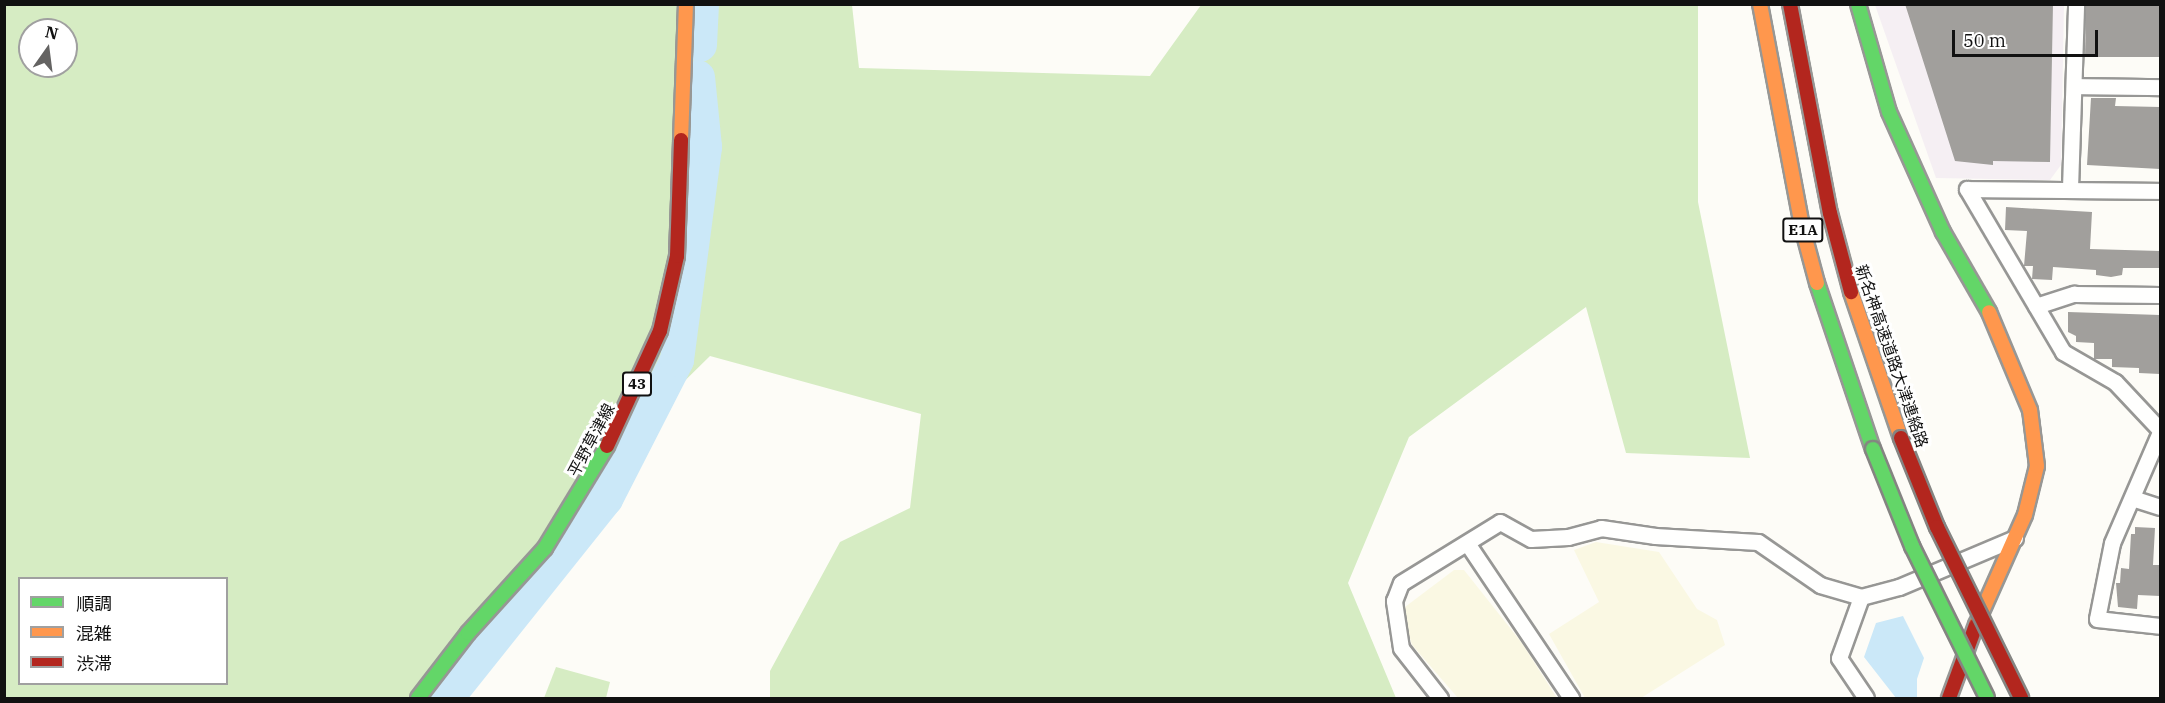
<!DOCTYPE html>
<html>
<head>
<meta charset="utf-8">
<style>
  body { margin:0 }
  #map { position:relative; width:2165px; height:703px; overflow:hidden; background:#fdfcf7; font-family:"IBM Plex Serif","Noto Sans JP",serif }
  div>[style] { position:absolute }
  .industrial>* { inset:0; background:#f5eff3 }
  .farmland>* { inset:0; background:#faf8e3 }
  .forest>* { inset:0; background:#d6ecc3 }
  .water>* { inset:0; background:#cbe8f8 }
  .river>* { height:34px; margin:-17px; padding:0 17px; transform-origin:17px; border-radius:17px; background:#cbe8f8 }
  .building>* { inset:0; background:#a19f9c }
  .roads { filter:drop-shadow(2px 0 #979795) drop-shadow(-2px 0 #979795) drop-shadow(0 2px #979795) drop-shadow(0 -2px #979795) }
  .street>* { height:15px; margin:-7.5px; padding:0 7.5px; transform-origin:7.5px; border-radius:7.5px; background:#fffffe }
  .fast>* { height:14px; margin:-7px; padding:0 7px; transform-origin:7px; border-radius:7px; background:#63d668 }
  .slow>* { height:14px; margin:-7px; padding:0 7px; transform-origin:7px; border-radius:7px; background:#ff974d }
  .jam>* { height:14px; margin:-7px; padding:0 7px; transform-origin:7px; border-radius:7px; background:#b3261e }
  .bridges { filter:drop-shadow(2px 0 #858482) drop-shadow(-2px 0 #858482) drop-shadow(0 2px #858482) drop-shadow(0 -2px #858482) }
  .fast-bridge>* { height:14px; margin:-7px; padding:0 7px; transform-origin:7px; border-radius:7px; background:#63d668 }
  .jam-bridge>* { height:14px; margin:-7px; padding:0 7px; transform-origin:7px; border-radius:7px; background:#b3261e }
  span { translate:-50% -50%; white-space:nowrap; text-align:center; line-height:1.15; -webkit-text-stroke:6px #fff; paint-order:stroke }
  .shield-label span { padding:2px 4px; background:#fff; border:2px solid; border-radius:4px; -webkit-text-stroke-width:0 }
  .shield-label { font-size:15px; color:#111; font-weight:700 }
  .street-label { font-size:16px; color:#111 }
  .frame { position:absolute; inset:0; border:6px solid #111; pointer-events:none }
  .legend { position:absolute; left:18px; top:577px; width:210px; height:108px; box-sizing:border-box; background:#fff; border:2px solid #a0a0a0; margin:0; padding:8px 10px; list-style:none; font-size:18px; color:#111 }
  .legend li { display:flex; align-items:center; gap:12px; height:30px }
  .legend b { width:30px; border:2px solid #a0a0a0 }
  .north { position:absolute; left:18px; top:18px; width:60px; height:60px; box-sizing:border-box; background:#fff; border:2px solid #a0a0a0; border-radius:50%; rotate:14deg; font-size:16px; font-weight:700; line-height:24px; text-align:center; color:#111 }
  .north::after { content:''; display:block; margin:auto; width:21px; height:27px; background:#646362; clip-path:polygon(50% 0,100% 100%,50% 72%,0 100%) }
  .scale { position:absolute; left:1952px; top:30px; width:146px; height:27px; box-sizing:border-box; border:3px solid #111; border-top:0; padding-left:8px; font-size:18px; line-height:21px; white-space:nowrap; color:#111; -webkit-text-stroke:4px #fff; paint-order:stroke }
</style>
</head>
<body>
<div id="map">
  <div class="industrial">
    <div style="clip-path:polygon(1875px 5px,2064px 5px,2061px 165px,2050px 180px,1936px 178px)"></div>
  </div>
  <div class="farmland">
    <div style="clip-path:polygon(1596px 542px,1659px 552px,1697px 609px,1717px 620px,1725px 645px,1641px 698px,1585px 698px,1549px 634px,1599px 602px,1574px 550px)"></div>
    <div style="clip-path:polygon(1454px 570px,1464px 570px,1522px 643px,1557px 698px,1458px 698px,1412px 645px,1401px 610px)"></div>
  </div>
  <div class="forest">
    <div style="clip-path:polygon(evenodd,4px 5px,852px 5px,859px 68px,1150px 76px,1201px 5px,1698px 5px,1698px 202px,1750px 458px,1626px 453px,1586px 307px,1409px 437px,1348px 583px,1396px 698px,770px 698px,770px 671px,840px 542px,910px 508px,921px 414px,710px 356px,597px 467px,428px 698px,5px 698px,4px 5px,30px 30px,66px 30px,66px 66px,30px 66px,30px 30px,4px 5px,20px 578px,226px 578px,226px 684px,20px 684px,20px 578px)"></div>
    <div style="clip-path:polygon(556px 667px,610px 682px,606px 698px,544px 698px)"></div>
  </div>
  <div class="water">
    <div style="clip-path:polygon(1903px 616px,1924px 658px,1917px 679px,1917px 698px,1896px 698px,1864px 657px,1876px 623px)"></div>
  </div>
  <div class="river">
    <div style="left:700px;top:45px;width:41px;rotate:-87.2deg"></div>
    <div style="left:447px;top:698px;width:255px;rotate:-51.4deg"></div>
    <div style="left:606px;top:499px;width:156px;rotate:-62.9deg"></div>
    <div style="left:677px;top:360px;width:215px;rotate:-82.5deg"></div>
    <div style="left:705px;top:147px;width:70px;rotate:-95.7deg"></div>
  </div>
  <div class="building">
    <div style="clip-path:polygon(1905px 4px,2053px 4px,2050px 162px,1993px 161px,1993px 165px,1955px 161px)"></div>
    <div style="clip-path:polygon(2086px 4px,2160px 4px,2160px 57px,2085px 57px)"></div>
    <div style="clip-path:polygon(2091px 98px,2116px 98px,2115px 106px,2160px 107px,2160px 169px,2087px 165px)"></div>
    <div style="clip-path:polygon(2006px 207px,2092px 212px,2090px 249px,2160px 251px,2160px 268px,2123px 268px,2122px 275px,2111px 277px,2096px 275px,2096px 270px,2053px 267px,2052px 280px,2032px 279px,2033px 266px,2024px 266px,2027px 231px,2005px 230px)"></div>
    <div style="clip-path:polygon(2068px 312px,2160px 315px,2160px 374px,2139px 373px,2139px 368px,2112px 367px,2112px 359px,2094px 359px,2094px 343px,2076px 342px,2076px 336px,2068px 332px)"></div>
    <div style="clip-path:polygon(2135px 527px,2155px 528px,2153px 565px,2160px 565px,2160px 596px,2138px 595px,2137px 609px,2118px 607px,2116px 583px,2120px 583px,2121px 568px,2129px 569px,2131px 534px,2135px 534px)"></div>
  </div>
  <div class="roads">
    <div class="street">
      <div style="left:2074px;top:86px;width:86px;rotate:0.7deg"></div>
      <div style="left:2070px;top:188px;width:184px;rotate:-88.1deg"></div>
      <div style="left:2160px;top:191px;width:193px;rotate:-179.4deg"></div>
      <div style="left:1967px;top:189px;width:189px;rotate:59.5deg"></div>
      <div style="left:2063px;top:352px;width:60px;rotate:30deg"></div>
      <div style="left:2115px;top:382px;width:66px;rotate:46.8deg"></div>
      <div style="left:2036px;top:306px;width:40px;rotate:-18deg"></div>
      <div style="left:2074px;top:294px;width:86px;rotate:0.7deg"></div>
      <div style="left:2160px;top:432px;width:121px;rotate:113.4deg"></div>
      <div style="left:2112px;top:543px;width:77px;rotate:101.2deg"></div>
      <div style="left:2097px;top:619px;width:63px;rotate:6.3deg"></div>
      <div style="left:2132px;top:498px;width:29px;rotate:18deg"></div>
      <div style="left:1467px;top:543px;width:187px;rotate:56.1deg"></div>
      <div style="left:1861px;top:597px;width:65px;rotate:109.8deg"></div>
      <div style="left:1839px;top:658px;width:48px;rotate:56deg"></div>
      <div style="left:1440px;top:698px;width:63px;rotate:-128deg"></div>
      <div style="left:1401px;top:648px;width:48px;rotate:-98.5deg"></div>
      <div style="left:1394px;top:601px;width:19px;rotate:-69deg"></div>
      <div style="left:1401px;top:583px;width:116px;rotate:-31.6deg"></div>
      <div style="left:1500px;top:522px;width:35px;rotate:29deg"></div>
      <div style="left:1531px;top:539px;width:37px;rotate:-3deg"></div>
      <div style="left:1568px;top:537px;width:34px;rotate:-15deg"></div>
      <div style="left:1601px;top:528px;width:55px;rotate:8.4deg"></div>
      <div style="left:1655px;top:536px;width:103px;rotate:3.3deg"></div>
      <div style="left:1758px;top:542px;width:75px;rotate:34.7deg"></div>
      <div style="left:1820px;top:585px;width:43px;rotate:16.3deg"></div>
      <div style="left:1861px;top:597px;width:39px;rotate:-15deg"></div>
      <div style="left:1899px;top:587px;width:126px;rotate:-22.9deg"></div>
    </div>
    <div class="fast">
      <div style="left:1858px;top:4px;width:112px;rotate:74deg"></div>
      <div style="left:1889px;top:112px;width:132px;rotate:65.8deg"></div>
      <div style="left:1943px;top:232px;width:92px;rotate:60.1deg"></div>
      <div style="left:1817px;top:283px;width:175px;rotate:71.4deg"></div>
      <div style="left:418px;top:698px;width:82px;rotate:-52.4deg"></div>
      <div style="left:468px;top:633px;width:115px;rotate:-47.8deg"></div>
      <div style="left:545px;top:548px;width:119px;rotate:-58.7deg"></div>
    </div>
    <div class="slow">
      <div style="left:1760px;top:4px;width:227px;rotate:79.3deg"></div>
      <div style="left:1802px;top:227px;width:58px;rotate:75deg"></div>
      <div style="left:681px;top:140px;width:136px;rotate:-87.9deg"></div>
      <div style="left:1851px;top:292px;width:154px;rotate:71.1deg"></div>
      <div style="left:1976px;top:625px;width:120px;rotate:-66deg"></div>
      <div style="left:2025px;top:515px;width:50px;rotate:-76.2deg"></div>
      <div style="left:2037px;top:466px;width:56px;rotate:-97.1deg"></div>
      <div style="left:2030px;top:410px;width:106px;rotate:-112.7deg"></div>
    </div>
    <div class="jam">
      <div style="left:1790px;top:4px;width:213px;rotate:79.2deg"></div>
      <div style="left:1830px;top:213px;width:82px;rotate:75.1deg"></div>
      <div style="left:607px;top:446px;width:127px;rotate:-65.3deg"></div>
      <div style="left:660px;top:331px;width:77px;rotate:-77.2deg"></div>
      <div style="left:677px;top:256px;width:116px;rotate:-88deg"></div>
      <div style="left:1949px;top:698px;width:78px;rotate:-69.7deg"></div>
    </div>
  </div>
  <div class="bridges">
    <div class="fast-bridge">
      <div style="left:1873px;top:449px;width:105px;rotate:68.1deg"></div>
      <div style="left:1912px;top:546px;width:169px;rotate:63.7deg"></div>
    </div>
    <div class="jam-bridge">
      <div style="left:1901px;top:438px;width:96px;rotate:68deg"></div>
      <div style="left:1937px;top:527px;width:191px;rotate:63.8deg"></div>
    </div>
  </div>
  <div class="shield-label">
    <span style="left:1803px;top:230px">E1A</span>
    <span style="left:637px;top:384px">43</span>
  </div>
  <div class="street-label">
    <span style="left:1892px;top:356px;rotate:71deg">新名神高速道路大津連絡路</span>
    <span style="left:591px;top:440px;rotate:-62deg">平野草津線</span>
  </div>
  <div class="frame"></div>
  <ul class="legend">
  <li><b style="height:8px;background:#63d668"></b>順調</li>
  <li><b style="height:8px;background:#ff974d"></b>混雑</li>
  <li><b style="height:8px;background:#b3261e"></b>渋滞</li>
  </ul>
  <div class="north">N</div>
  <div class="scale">50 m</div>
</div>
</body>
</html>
